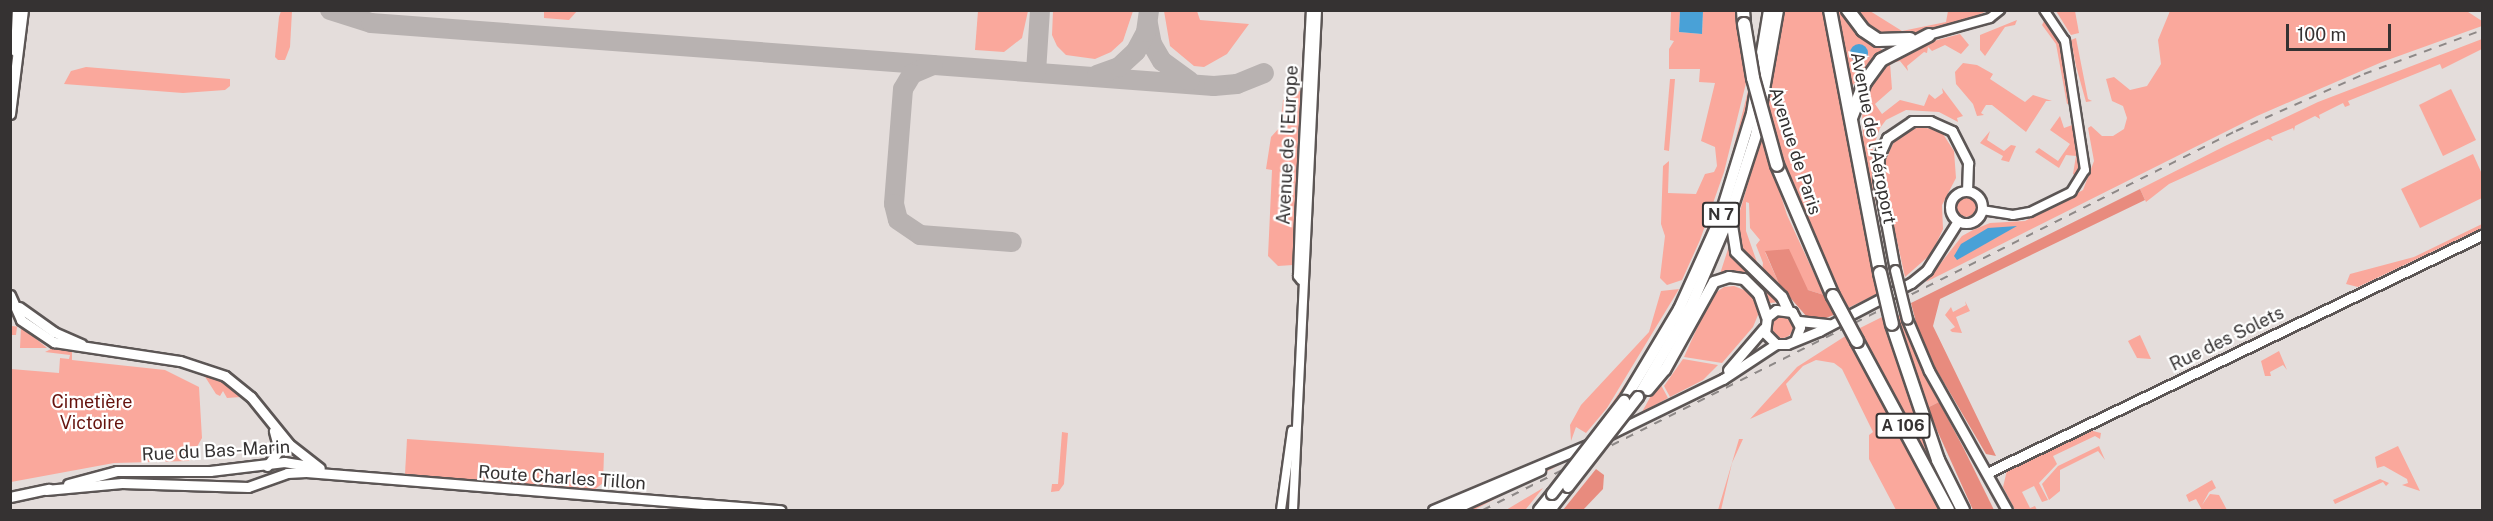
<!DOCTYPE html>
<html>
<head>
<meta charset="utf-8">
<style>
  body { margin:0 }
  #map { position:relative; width:2493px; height:521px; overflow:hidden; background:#e4dddb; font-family:"Public Sans",sans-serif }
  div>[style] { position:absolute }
  .green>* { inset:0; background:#faa89c }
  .round { border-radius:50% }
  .forest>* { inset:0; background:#e88b7e }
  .water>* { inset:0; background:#49a1d7 }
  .taxiway>* { height:20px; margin:-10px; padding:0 10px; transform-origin:10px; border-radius:10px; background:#b8b2b1 }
  .roads { filter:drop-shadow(2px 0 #5c5655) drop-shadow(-2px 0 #5c5655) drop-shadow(0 2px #5c5655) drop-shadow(0 -2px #5c5655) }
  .tertiary>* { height:8px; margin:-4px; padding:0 4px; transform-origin:4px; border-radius:4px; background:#fff }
  .secondary>* { height:9px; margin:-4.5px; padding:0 4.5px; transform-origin:4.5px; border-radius:4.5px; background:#fff }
  .secondary>.ring { margin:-4.5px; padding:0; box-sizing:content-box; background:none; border:9px solid #fff; border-radius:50% }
  .trunk>* { height:10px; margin:-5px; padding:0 5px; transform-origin:5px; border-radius:5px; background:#fff }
  .motorway>* { height:12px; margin:-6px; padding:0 6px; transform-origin:6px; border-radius:6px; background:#fff }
  .rail>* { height:2px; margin-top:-1px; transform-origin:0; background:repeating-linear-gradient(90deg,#8d8887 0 8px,transparent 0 16px) }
  .bridges { filter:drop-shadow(2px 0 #5c5655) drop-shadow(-2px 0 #5c5655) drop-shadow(0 2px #5c5655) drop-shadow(0 -2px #5c5655) }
  .secondary-bridge>* { height:9px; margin:-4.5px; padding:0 4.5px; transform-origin:4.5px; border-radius:4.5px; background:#fff }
  .trunk-bridge>* { height:10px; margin:-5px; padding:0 5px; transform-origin:5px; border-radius:5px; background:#fff }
  .motorway-bridge>* { height:12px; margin:-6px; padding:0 6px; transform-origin:6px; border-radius:6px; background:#fff }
  span { translate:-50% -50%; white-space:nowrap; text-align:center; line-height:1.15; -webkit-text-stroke:4.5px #fff; paint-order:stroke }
  .shield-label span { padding:2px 4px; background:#fff; border:2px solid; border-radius:4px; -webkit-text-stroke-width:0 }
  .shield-label { font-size:16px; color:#353232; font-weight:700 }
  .street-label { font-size:18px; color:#353232 }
  .park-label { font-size:18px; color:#66130e }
  .frame { position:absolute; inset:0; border:12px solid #353232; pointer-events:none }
  .scale { position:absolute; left:2286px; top:24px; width:105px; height:27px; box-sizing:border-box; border:3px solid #353232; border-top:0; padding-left:8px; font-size:18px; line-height:21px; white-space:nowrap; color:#353232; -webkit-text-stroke:4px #fff; paint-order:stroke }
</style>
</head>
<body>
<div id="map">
  <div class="green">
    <div style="clip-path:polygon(2465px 10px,2482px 21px,2482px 26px,2382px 62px,2257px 116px,1926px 282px,1962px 236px,1973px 230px,1990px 223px,2025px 221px,2083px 190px,2094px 161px,2088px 128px,2091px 126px,2102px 136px,2113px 136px,2124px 129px,2127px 118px,2123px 106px,2112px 101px,2106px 79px,2114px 77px,2130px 90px,2147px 86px,2161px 64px,2158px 40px,2170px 11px)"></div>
    <div style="clip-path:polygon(292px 11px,290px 47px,285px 60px,278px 60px,275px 57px,279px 17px,281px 11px)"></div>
    <div style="clip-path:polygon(544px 11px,544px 10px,577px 11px,569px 20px,544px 18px)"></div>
    <div style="clip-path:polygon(978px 11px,1028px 11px,1022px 38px,1004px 52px,975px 50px)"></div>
    <div style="clip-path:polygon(1053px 11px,1053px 10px,1133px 11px,1123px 41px,1111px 52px,1095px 59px,1066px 55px,1057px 46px,1052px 35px)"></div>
    <div style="clip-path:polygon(1164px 11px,1197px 11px,1200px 20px,1249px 24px,1227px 54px,1204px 67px,1194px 66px,1170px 46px)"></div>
    <div style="clip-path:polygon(1671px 11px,1680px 11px,1679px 32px,1702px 34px,1703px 11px,1737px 11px,1747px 79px,1724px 172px,1700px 240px,1682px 280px,1667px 285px,1660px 278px,1665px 236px,1661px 224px,1663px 166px,1669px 161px,1668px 193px,1696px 194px,1705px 174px,1714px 172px,1717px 166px,1715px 147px,1701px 141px,1715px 83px,1699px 82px,1700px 69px,1669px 69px,1669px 49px,1674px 41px,1670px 40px)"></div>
    <div style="clip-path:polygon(1782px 11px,1824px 11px,1879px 293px,1846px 309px,1785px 174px,1766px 108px)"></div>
    <div style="clip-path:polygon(1835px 11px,1842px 11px,1853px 28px,1885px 52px,1858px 85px,1850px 84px)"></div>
    <div style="clip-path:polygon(1850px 11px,1870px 11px,1902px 31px,1946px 22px,1948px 11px,1987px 11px,1964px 21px,1889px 40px,1872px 34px)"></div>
    <div style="clip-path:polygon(2056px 11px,2075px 11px,2079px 33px,2071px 35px)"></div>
    <div style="clip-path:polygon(2017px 20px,2015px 25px,2005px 27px,1985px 56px,1980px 50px,1980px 35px)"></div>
    <div style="clip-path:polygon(2044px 21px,2059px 38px,2071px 103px,2067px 104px,2056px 44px,2042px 25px)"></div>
    <div style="clip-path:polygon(1960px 34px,1969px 45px,1961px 54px,1945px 45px,1932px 51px,1928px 47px,1927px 53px,1924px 52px,1907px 66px,1908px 71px,1900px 61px,1890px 63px,1892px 89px,1875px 104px,1882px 114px,1900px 100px,1924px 106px,1929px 94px,1935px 99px,1943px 93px,1942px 88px,1963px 116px,1957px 118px,1958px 122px,1939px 112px,1906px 110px,1886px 120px,1880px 128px,1873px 148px,1872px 181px,1888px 287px,1863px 145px,1862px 104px,1867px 87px,1884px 62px,1926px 43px)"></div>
    <div style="clip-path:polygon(2076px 38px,2088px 99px,2092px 101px,2086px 102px,2076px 66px,2071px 40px)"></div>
    <div style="clip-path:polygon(2482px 39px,2482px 49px,2442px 69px,2440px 64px,2348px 101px,2350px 105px,2345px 107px,2343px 103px,2319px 115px,2320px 119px,2315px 116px,2295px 126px,2294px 131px,2293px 128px,2271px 137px,2273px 141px,2268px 139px,2169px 184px,2146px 202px,2140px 189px,2225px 146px,2318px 102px)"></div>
    <div style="clip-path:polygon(1963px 63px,1977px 65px,1993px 74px,1990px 79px,2025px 102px,2033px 95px,2052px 101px,2046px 101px,2026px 132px,1992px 105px,1986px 105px,1981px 113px,1984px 115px,1977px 116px,1973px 104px,1956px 84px,1955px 72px)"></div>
    <div style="clip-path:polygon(86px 67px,230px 79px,230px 86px,225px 90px,183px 93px,64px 84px,71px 71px)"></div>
    <div style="clip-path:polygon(1670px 79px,1675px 79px,1669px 151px,1664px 150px)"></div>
    <div style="clip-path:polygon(1749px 87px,1751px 99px,1720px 208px,1683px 292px,1644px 360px,1598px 430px,1594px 430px,1656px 338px,1681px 291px,1722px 193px)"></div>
    <div style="clip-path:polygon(1303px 89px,1293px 265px,1278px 266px,1268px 256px,1272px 170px,1266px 169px,1271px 137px,1280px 127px,1283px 100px)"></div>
    <div style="clip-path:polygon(2451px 89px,2476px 140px,2443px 156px,2419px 105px)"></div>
    <div style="clip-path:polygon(2060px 116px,2064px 128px,2075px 124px,2081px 165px,2077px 177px,2073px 174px,2076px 156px,2066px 155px,2059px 168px,2035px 152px,2039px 148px,2058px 161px,2070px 144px,2050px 130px)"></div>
    <div style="clip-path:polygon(1917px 126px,1941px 131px,1954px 151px,1956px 178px,1942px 205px,1943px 229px,1937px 242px,1930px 255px,1905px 277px,1884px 182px,1884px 162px,1898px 134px)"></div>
    <div style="clip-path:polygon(1990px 131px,1987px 140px,2004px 151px,2011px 145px,2016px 146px,2009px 162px,2001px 160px,2003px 156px,1980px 143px)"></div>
    <div style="clip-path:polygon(1762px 136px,1787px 215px,1824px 295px,1808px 290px,1765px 252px,1780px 286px,1762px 271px,1763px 263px,1756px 245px,1760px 240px,1750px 228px,1749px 203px,1746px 202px,1746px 231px,1758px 265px,1740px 255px,1734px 231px)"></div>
    <div style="clip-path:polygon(2473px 154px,2482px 174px,2482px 198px,2420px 228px,2401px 189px)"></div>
    <div class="round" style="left:1956px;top:197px;width:20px;height:20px"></div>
    <div style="clip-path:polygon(2482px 224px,2482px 228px,2358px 287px,2346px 284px,2350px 274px,2414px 257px)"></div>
    <div style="clip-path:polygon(1728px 249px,1773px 291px,1779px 302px,1770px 303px,1761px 284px,1750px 276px,1738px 272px,1720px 274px)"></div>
    <div style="clip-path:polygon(1734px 286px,1749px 292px,1756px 301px,1758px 315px,1753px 327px,1722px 363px,1684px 357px,1712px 295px,1724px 287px)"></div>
    <div style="clip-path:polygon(1679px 289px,1607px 408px,1586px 433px,1576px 427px,1571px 441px,1570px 425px,1581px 405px,1649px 332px,1661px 291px)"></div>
    <div style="clip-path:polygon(1965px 301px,1970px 311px,1956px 317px,1962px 333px,1952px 332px,1950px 330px,1955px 327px,1945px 315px,1951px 307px,1953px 312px,1966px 305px)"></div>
    <div style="clip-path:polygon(1900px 315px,1939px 402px,1927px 408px,1916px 382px,1897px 316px)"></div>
    <div class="round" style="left:1771px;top:316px;width:22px;height:22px"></div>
    <div style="clip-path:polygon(1884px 316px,1913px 410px,1957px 510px,1858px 329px)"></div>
    <div style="clip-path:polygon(11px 326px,22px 327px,47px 348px,20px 348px,21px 327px,17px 327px,16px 335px,11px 335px)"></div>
    <div style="clip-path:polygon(1847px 335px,1886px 408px,1941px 510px,1896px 510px,1869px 459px,1869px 435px,1873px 432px,1842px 369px,1834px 363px,1816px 360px,1803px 366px,1786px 384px,1792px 400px,1750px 419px,1797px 367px)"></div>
    <div style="clip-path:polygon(2140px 335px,2151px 359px,2137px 358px,2128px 341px)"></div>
    <div style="clip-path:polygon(55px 347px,72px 351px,72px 360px,165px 370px,199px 387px,202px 438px,189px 461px,114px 463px,11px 482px,11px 369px,59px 373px,60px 358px,69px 359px,70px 355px,45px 352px)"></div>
    <div style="clip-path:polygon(2279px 351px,2287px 370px,2283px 365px,2270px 372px,2271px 376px,2265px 376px,2261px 361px)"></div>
    <div style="clip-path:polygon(1683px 359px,1718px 365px,1703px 380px,1670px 397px,1664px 386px)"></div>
    <div style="clip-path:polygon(202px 372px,220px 379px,241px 397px,227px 398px,223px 391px,220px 396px,216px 394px)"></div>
    <div style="clip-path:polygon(1661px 385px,1668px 398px,1642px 412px,1653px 392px)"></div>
    <div style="clip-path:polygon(2089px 430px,2101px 433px,2100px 439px,2095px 436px,2053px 456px,2057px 464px,2039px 483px,2048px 500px,2042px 502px,2034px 486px,2022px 492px,2030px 508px,2035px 506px,2037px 510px,2015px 510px,2003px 487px,2007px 470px)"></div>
    <div style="clip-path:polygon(1062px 432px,1068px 433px,1064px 484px,1059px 491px,1051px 492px,1052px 484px,1058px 484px)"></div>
    <div style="clip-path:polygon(407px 439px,604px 453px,603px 483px,594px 490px,405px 474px)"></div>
    <div style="clip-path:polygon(1739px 439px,1743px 439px,1732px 463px,1721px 510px,1718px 510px)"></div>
    <div style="clip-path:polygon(2099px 446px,2105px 460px,2098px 451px,2060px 470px,2060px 491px,2049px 500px,2042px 484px,2058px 466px)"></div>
    <div style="clip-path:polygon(2398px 446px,2420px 491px,2402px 485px,2408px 483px,2407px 479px,2384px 466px,2377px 468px,2375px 457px)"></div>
    <div style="clip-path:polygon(1563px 463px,1474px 510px,1462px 510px)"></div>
    <div style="clip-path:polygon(2380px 479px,2389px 483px,2386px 486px,2383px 482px,2335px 504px,2333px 500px)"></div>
    <div style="clip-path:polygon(2212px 480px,2216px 488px,2209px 492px,2202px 505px,2210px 494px,2219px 495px,2227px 510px,2202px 510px,2196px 499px,2189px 502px,2186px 495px)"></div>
    <div style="clip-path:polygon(1543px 488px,1526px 509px,1533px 510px,1506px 510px)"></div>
  </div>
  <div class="forest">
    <div style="clip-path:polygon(2140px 189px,2145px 200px,1940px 299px,1933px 326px,1996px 456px,1986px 454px,1936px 369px,1918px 330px,1911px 303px)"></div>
    <div style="clip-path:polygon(1789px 249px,1808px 290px,1824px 295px,1836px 314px,1826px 318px,1807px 317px,1780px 286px,1765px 251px)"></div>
    <div style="clip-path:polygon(1939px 402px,1963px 447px,1994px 510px,1973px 510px,1927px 408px)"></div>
    <div style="clip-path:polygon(1596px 469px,1604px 475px,1603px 489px,1583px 510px,1563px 510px)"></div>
  </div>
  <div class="water">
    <div style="clip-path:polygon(1680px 11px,1703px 11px,1702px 34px,1679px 32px)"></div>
    <div class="round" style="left:1850px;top:44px;width:18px;height:18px"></div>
    <div style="clip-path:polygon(2017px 226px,1957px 260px,1954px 256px,1961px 244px,1988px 228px)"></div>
  </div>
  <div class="taxiway">
    <div style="left:330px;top:10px;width:43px;rotate:17.6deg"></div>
    <div style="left:371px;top:23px;width:845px;rotate:4.27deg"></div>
    <div style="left:1214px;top:86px;width:23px;rotate:-5deg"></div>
    <div style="left:1237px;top:84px;width:29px;rotate:-22deg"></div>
    <div style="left:1148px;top:24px;width:20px;rotate:79deg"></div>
    <div style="left:1152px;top:44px;width:20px;rotate:60deg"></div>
    <div style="left:1162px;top:61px;width:34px;rotate:36deg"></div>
    <div style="left:933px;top:65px;width:23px;rotate:157deg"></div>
    <div style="left:912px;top:74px;width:17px;rotate:121deg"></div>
    <div style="left:903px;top:89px;width:115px;rotate:94.5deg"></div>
    <div style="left:894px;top:204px;width:16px;rotate:76deg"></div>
    <div style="left:898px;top:220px;width:27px;rotate:34deg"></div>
    <div style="left:920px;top:235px;width:92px;rotate:4.4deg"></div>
    <div style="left:1036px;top:72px;width:62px;rotate:-86.3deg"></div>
    <div style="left:1097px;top:75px;width:23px;rotate:-20deg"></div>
    <div style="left:1119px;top:67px;width:23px;rotate:-43deg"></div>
    <div style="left:1136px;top:51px;width:21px;rotate:-62deg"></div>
    <div style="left:1146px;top:32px;width:22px;rotate:-82deg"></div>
  </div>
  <div class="roads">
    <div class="tertiary">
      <div style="left:1929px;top:35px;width:63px;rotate:-15.6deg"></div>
      <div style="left:1990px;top:18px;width:13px;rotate:-39deg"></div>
      <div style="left:1982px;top:210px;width:31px;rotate:9deg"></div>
      <div style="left:2013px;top:215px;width:17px;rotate:-10deg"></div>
      <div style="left:2030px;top:212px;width:46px;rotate:-26deg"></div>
      <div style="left:2071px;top:192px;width:26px;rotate:-58deg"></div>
      <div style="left:2085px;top:170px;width:131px;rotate:-98.8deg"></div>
      <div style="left:2065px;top:41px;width:37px;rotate:-124deg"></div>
      <div style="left:1301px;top:280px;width:5px;rotate:-127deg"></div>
      <div style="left:1298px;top:276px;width:57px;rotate:-88deg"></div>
      <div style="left:1300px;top:219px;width:209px;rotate:-87deg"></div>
      <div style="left:1281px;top:510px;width:80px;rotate:-82.1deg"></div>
      <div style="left:1293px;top:510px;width:501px;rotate:-87.25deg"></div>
    </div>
    <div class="secondary">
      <div style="left:15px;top:51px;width:41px;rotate:-87.2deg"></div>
      <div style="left:10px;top:114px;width:105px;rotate:-82.9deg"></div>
      <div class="ring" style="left:1950px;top:191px;width:23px;height:23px"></div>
      <div style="left:1895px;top:270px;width:94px;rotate:-100.5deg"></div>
      <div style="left:1878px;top:178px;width:22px;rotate:-87deg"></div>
      <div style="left:1879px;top:156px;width:20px;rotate:-66deg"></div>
      <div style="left:1887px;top:138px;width:30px;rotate:-34deg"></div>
      <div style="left:1912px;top:121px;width:18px"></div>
      <div style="left:1930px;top:121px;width:24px;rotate:24deg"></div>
      <div style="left:1952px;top:131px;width:36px;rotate:63deg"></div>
      <div style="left:1968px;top:163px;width:28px;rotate:92deg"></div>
      <div style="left:10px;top:295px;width:27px;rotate:66deg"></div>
      <div style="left:21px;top:320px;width:40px;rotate:34deg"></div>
      <div style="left:54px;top:342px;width:127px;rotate:8.6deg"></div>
      <div style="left:180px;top:361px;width:47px;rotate:18.4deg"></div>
      <div style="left:225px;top:376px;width:33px;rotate:39deg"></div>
      <div style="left:251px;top:397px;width:60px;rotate:51deg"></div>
      <div style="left:289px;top:444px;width:39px;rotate:38deg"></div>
      <div style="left:19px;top:307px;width:43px;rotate:35.5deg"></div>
      <div style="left:54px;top:332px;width:30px;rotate:24deg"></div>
      <div style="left:1907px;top:319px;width:56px;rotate:67.1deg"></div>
      <div style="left:1929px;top:371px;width:159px;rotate:60.7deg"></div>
      <div style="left:1799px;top:321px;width:30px;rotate:6deg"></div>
      <div style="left:1796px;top:338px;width:12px;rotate:-70deg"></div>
      <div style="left:1800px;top:327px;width:17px;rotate:-118deg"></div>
      <div style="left:1792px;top:312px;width:16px;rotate:-173deg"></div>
      <div style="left:1776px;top:310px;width:11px;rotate:142deg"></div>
      <div style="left:1767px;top:317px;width:16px;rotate:97deg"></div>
      <div style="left:1765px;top:333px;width:16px;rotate:45deg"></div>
      <div style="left:1776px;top:344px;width:11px"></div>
      <div style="left:1787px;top:344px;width:35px;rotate:-22deg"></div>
      <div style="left:1819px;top:331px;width:104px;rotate:-27.6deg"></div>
      <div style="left:1911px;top:283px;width:21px;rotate:-39deg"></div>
      <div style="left:1927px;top:270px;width:58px;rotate:-57.7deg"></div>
      <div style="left:1728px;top:370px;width:55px;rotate:-49.4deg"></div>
      <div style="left:1610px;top:434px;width:126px;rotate:-26deg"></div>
      <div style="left:1723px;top:379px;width:64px;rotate:-33.4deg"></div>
      <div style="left:267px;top:466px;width:20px;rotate:-53deg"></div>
      <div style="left:279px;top:450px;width:20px;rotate:-105deg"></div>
      <div style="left:1987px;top:473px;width:549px;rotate:-25.68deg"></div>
      <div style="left:68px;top:484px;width:51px;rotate:-14.9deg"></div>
      <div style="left:117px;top:471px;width:93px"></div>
      <div style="left:210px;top:471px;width:75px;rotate:-6.9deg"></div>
      <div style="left:284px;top:462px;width:32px;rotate:9deg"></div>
      <div style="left:46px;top:490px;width:76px;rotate:-5.3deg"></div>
      <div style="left:122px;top:483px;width:126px;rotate:1.8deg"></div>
      <div style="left:248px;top:487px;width:41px;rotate:-19.7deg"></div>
      <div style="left:287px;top:473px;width:19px;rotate:-3deg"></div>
      <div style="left:306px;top:472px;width:476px;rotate:4.6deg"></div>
      <div style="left:10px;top:497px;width:40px;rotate:-12deg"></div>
      <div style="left:1433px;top:510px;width:173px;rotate:-22.8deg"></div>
      <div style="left:1452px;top:510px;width:97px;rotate:-24.4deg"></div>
    </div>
    <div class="trunk">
      <div style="left:1731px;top:219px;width:33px;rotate:81deg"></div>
      <div style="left:1736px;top:252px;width:64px;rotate:44.4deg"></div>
      <div style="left:1782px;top:297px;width:14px;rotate:65deg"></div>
      <div style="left:1648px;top:390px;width:26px;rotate:-50deg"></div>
      <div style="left:1665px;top:370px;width:101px;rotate:-60.9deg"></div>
      <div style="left:1714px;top:282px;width:16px;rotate:-18deg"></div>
      <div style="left:1729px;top:277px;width:15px;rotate:8deg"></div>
      <div style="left:1744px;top:279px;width:21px;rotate:45deg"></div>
      <div style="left:1759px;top:294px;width:24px;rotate:71deg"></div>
      <div style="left:1638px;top:397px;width:105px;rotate:-59.8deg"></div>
      <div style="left:1691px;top:306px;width:99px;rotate:-66.8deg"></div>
      <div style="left:1730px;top:215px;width:84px;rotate:-72deg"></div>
      <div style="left:1756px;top:135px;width:127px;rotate:-80deg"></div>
      <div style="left:1624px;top:401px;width:107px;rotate:-59.1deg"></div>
      <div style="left:1679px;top:309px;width:94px;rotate:-65.6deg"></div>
      <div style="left:1718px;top:223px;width:115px;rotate:-72.8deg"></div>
      <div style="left:1752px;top:113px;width:104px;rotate:-80.6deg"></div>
      <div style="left:1539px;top:510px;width:21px;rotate:-51deg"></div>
      <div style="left:1550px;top:510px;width:29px;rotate:-52deg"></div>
    </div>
    <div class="motorway">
      <div style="left:1743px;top:10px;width:14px;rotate:86deg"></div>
      <div style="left:1830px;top:10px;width:268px;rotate:79.2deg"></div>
      <div style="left:1848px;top:10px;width:25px;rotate:53deg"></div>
      <div style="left:1863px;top:30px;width:18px;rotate:34deg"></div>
      <div style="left:1878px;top:40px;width:32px;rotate:-2deg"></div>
      <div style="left:1851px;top:118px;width:39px;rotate:-69deg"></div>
      <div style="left:1865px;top:82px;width:27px;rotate:-54deg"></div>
      <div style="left:1881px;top:60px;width:54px;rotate:-27.5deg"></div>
      <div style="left:1777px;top:165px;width:142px;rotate:66.9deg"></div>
      <div style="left:1892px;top:324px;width:144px;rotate:71.3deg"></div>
      <div style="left:1938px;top:460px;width:56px;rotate:63.4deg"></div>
      <div style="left:1857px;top:341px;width:192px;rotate:61.7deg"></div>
    </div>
  </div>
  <div class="rail">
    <div style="left:1483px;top:510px;width:843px;rotate:-26.72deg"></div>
    <div style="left:2236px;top:131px;width:140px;rotate:-24deg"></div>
    <div style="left:2364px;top:74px;width:126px;rotate:-20.4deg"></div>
  </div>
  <div class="bridges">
    <div class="secondary-bridge">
      <div style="left:1895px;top:270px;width:50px;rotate:76.2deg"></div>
    </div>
    <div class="trunk-bridge">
      <div style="left:1568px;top:487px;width:114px;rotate:-52.1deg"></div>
      <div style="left:1552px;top:494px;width:118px;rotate:-52.3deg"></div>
    </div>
    <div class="motorway-bridge">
      <div style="left:1744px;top:24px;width:55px;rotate:80.5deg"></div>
      <div style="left:1753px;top:78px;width:90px;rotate:74.6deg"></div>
      <div style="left:1880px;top:273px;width:52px;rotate:76.8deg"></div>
      <div style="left:1833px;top:296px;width:51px;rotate:61.9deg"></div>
    </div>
  </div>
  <div class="shield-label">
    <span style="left:1721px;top:215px">N 7</span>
    <span style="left:1903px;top:426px">A 106</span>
  </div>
  <div class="street-label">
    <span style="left:1873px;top:138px;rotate:79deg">Avenue de l'Aéroport</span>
    <span style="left:1288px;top:145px;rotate:-87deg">Avenue de l'Europe</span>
    <span style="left:1795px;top:151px;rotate:72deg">Avenue de Paris</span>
    <span style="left:2227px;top:339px;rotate:-26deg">Rue des Solets</span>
    <span style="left:216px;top:451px;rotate:-3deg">Rue du Bas-Marin</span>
    <span style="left:562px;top:478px;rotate:4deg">Route Charles Tillon</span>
  </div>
  <div class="park-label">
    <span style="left:92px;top:413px">Cimetière<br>Victoire</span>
  </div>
  <div class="frame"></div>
  <div class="scale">100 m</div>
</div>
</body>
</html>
